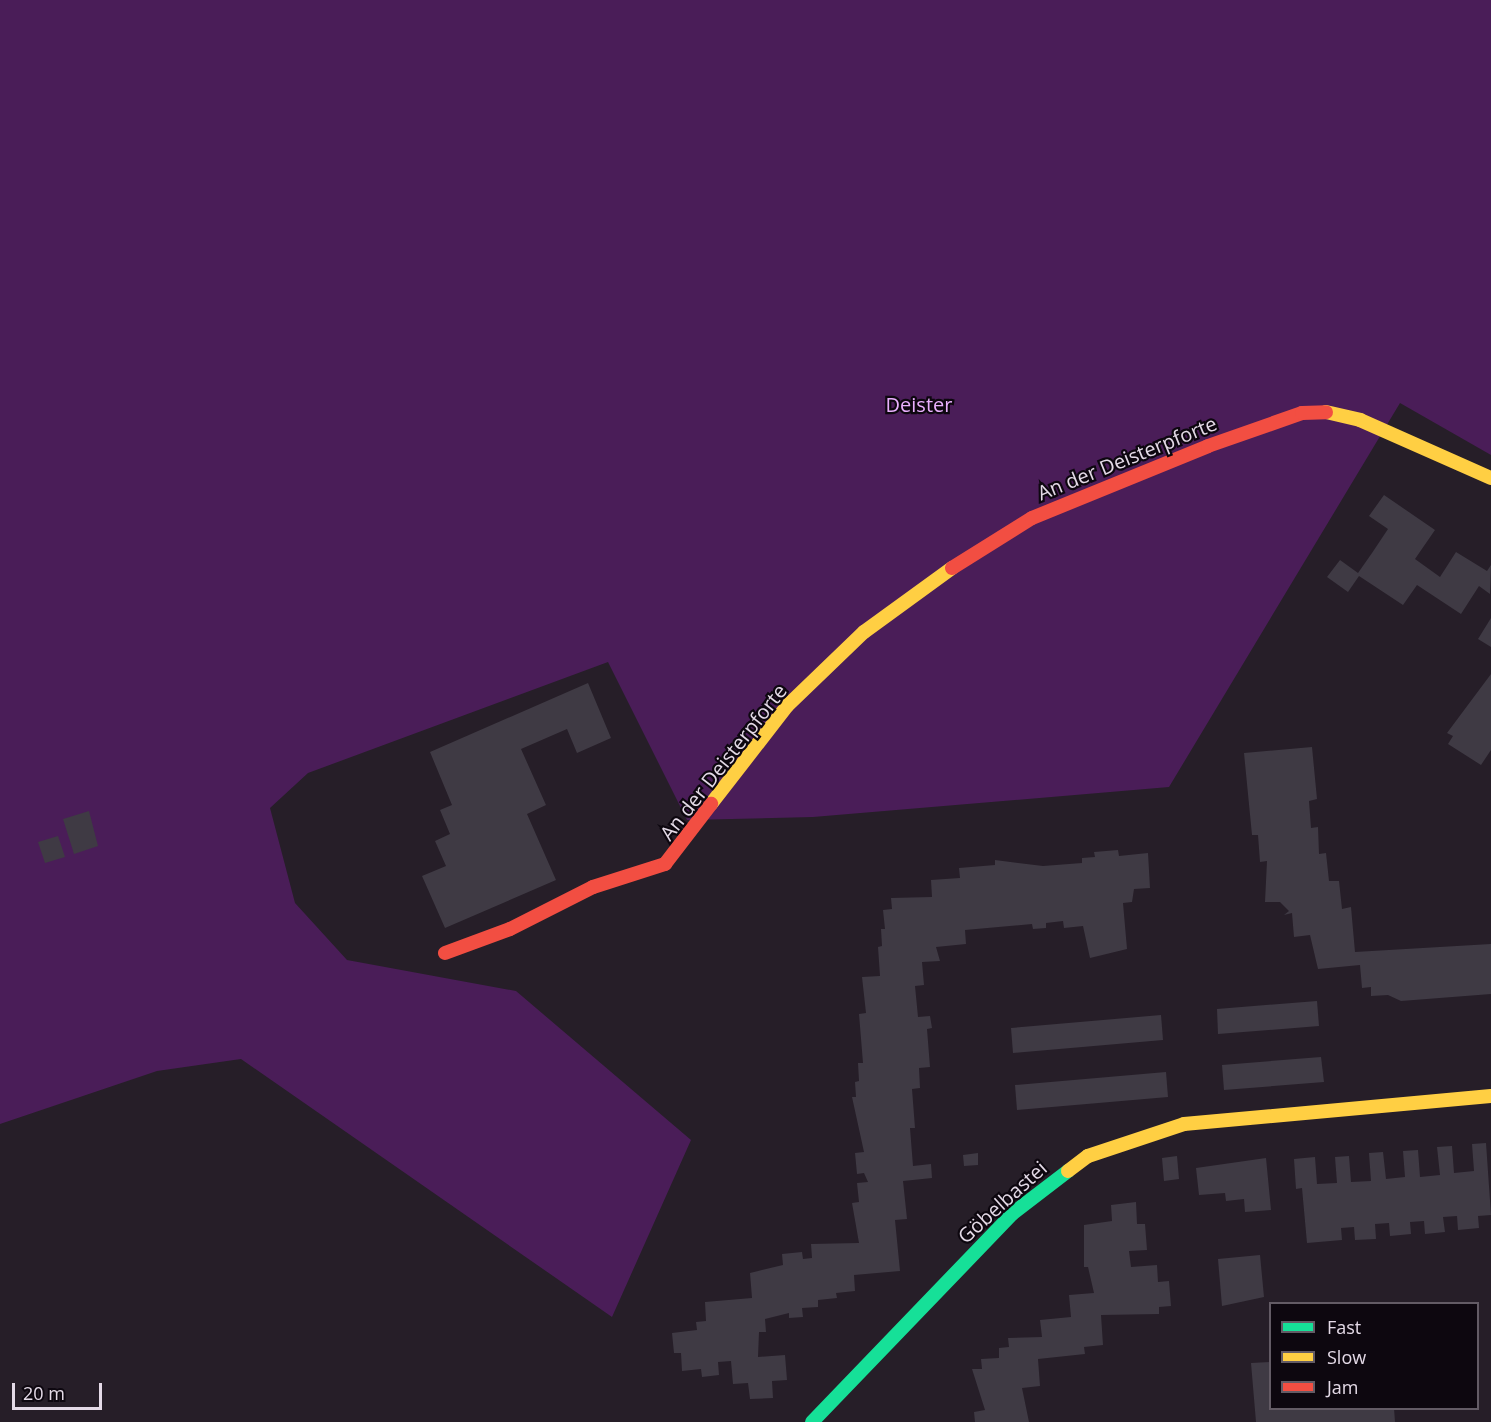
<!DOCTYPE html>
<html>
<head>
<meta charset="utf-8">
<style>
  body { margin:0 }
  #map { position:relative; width:1491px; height:1422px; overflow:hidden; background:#261e28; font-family:"Open Sans",sans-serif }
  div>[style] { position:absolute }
  .green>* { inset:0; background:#4a1d58 }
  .building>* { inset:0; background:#3f3a44 }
  .fast>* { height:14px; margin:-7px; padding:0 7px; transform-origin:7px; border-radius:7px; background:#16e098 }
  .slow>* { height:14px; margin:-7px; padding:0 7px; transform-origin:7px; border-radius:7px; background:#ffcf43 }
  .jam>* { height:14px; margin:-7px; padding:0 7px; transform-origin:7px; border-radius:7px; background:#f24e42 }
  span { translate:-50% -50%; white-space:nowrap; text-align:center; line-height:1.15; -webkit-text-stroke:4.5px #0d070f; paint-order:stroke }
  .park-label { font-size:20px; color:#e9affd }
  .street-label { font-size:20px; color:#e4dae7 }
  .legend { position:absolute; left:1269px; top:1302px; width:210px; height:108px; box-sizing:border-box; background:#0d070f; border:2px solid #635b65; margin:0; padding:8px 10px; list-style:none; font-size:18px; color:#e4dae7 }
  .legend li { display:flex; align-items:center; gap:12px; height:30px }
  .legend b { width:30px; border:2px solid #635b65 }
  .scale { position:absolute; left:12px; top:1383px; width:90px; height:27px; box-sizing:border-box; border:3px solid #e4dae7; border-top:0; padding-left:8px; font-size:18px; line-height:21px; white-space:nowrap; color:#e4dae7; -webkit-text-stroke:4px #0d070f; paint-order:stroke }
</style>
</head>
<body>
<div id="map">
  <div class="green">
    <div style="clip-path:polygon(0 0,1491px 0,1491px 455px,1400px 403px,1169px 787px,813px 817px,687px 820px,608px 662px,308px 773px,270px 808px,295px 903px,347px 960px,516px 991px,691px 1140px,612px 1317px,241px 1059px,157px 1071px,0 1124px)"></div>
  </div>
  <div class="building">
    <div style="clip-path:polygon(1384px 495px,1435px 530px,1415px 559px,1440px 577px,1456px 552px,1487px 571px,1491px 565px,1490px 594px,1479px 586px,1461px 614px,1417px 585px,1403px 605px,1359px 576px,1348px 592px,1327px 577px,1340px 560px,1358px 573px,1372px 553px,1388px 529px,1369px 516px)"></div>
    <div style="clip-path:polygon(1491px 618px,1491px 647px,1478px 639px)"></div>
    <div style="clip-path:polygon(1491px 674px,1491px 750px,1481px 765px,1448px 744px,1453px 736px,1447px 733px)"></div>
    <div style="clip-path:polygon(588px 683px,611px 738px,577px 753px,567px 729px,521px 749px,546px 805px,527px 814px,556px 880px,445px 928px,422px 876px,446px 866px,435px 841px,450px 834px,440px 810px,452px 805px,430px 752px)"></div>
    <div style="clip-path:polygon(1312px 747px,1317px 799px,1309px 801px,1311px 828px,1318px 827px,1319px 854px,1326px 853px,1329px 881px,1339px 881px,1342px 909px,1351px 907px,1355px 952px,1491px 944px,1491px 994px,1401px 1001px,1388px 995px,1371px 996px,1371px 987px,1362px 988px,1360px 965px,1318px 969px,1310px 935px,1294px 937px,1292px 913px,1284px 915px,1289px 911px,1280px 902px,1265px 902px,1267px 861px,1260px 862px,1258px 835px,1252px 835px,1244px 753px)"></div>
    <div style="clip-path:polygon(89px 811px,98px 846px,74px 854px,63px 819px)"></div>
    <div style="clip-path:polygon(58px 836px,65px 857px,45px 863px,38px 842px)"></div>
    <div style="clip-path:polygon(1118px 850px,1119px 856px,1148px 853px,1150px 888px,1134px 889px,1132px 902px,1123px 903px,1127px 949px,1090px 958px,1083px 926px,1064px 928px,1063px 921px,1046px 923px,1046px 928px,1033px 929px,1032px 924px,965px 930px,966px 944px,936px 947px,940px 961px,922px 962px,924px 985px,915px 986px,918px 1017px,930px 1016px,932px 1028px,927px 1029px,930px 1067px,919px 1068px,920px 1088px,912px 1089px,915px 1128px,910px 1128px,913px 1166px,931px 1164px,932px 1178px,903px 1181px,907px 1219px,895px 1220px,900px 1271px,854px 1275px,855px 1291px,836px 1293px,837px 1298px,818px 1300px,818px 1307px,802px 1308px,803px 1317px,789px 1318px,789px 1313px,765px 1319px,766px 1332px,759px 1332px,758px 1357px,785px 1355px,787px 1380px,772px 1381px,773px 1398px,750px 1399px,748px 1383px,733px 1384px,731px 1361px,718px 1362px,719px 1375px,702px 1377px,701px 1369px,682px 1371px,681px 1353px,674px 1353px,672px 1333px,697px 1330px,696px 1322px,706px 1321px,705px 1302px,752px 1298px,750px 1273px,783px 1265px,782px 1254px,802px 1252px,803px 1259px,812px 1258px,811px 1244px,859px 1243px,852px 1203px,859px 1202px,857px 1183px,868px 1182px,864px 1173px,857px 1174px,855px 1153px,864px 1152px,852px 1097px,856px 1097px,855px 1082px,859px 1081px,858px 1063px,863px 1063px,859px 1014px,866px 1013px,862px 977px,880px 976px,878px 947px,882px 946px,881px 929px,885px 929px,883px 910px,892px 909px,891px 898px,932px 897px,931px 880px,960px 878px,959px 868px,995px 865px,995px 860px,1043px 866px,1082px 863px,1082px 858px,1095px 857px,1094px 852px)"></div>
    <div style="clip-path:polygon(1317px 1001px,1319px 1026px,1218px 1034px,1217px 1009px)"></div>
    <div style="clip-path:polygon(1161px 1015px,1163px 1040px,1013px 1053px,1011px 1028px)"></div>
    <div style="clip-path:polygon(1321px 1057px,1324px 1082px,1224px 1090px,1222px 1065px)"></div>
    <div style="clip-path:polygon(1166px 1072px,1168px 1097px,1017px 1110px,1015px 1085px)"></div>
    <div style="clip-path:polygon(1486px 1143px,1491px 1215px,1478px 1216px,1479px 1228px,1458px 1230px,1457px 1216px,1443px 1217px,1445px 1232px,1425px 1234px,1424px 1221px,1410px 1222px,1411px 1234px,1390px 1236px,1389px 1223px,1375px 1224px,1376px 1239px,1355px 1240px,1354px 1227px,1341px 1228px,1342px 1240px,1307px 1243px,1302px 1188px,1296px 1189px,1294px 1159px,1315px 1157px,1317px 1184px,1337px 1183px,1335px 1157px,1349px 1156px,1351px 1182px,1371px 1181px,1369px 1153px,1383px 1152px,1386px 1179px,1405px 1177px,1403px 1151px,1418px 1150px,1420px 1177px,1440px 1175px,1437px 1147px,1452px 1146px,1454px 1173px,1474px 1171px,1472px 1144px)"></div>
    <div style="clip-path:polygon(978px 1153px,978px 1165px,964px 1166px,963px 1155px)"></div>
    <div style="clip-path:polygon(1177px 1156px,1179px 1179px,1164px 1181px,1162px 1158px)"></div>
    <div style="clip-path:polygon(1266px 1158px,1271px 1210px,1245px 1212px,1244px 1199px,1226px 1201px,1225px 1193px,1199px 1195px,1196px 1168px)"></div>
    <div style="clip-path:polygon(1136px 1202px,1137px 1224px,1145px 1224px,1147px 1250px,1129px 1251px,1131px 1267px,1157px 1265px,1158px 1282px,1169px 1281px,1171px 1306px,1159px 1307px,1159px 1314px,1101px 1315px,1103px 1345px,1084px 1347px,1085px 1354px,1038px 1359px,1040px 1386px,1022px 1388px,1029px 1422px,975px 1422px,974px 1412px,985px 1410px,972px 1369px,982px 1369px,981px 1359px,999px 1358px,999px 1348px,1009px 1347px,1008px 1338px,1042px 1337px,1040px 1320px,1071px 1317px,1069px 1295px,1094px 1293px,1088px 1267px,1084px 1267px,1084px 1225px,1112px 1221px,1111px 1205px)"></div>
    <div style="clip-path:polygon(1260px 1255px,1264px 1297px,1222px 1306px,1218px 1259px)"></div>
    <div style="clip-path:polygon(1270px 1362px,1270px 1408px,1394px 1408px,1395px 1422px,1256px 1422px,1251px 1363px)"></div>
  </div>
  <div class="fast">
    <div style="left:812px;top:1422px;width:289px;rotate:-46.1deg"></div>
    <div style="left:1012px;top:1214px;width:71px;rotate:-37.5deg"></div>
  </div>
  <div class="slow">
    <div style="left:1326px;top:412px;width:35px;rotate:13deg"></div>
    <div style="left:1360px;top:420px;width:143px;rotate:23.9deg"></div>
    <div style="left:711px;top:804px;width:124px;rotate:-52.2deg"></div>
    <div style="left:787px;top:706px;width:107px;rotate:-43.9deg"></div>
    <div style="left:864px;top:632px;width:109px;rotate:-36deg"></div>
    <div style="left:1068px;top:1171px;width:25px;rotate:-37deg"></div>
    <div style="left:1088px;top:1156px;width:101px;rotate:-18.4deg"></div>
    <div style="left:1184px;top:1124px;width:308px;rotate:-5.2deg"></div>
  </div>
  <div class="jam">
    <div style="left:952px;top:568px;width:94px;rotate:-32deg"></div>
    <div style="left:1032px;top:518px;width:190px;rotate:-22.2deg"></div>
    <div style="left:1208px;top:446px;width:100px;rotate:-19.3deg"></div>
    <div style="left:1302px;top:413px;width:24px;rotate:-2deg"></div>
    <div style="left:445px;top:953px;width:69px;rotate:-20.3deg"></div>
    <div style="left:510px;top:929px;width:93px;rotate:-26.8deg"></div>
    <div style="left:593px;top:887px;width:76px;rotate:-17.7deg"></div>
    <div style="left:665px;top:864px;width:76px;rotate:-52.5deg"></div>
  </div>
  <div class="park-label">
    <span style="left:919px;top:404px">Deister</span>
  </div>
  <div class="street-label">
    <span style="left:1127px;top:458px;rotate:-22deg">An der Deisterpforte</span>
    <span style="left:723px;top:762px;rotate:-52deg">An der Deisterpforte</span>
    <span style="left:1002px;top:1202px;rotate:-42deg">Göbelbastei</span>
  </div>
  <ul class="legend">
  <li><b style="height:8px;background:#16e098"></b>Fast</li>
  <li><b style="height:8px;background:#ffcf43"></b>Slow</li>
  <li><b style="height:8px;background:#f24e42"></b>Jam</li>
  </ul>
  <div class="scale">20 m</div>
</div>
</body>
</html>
